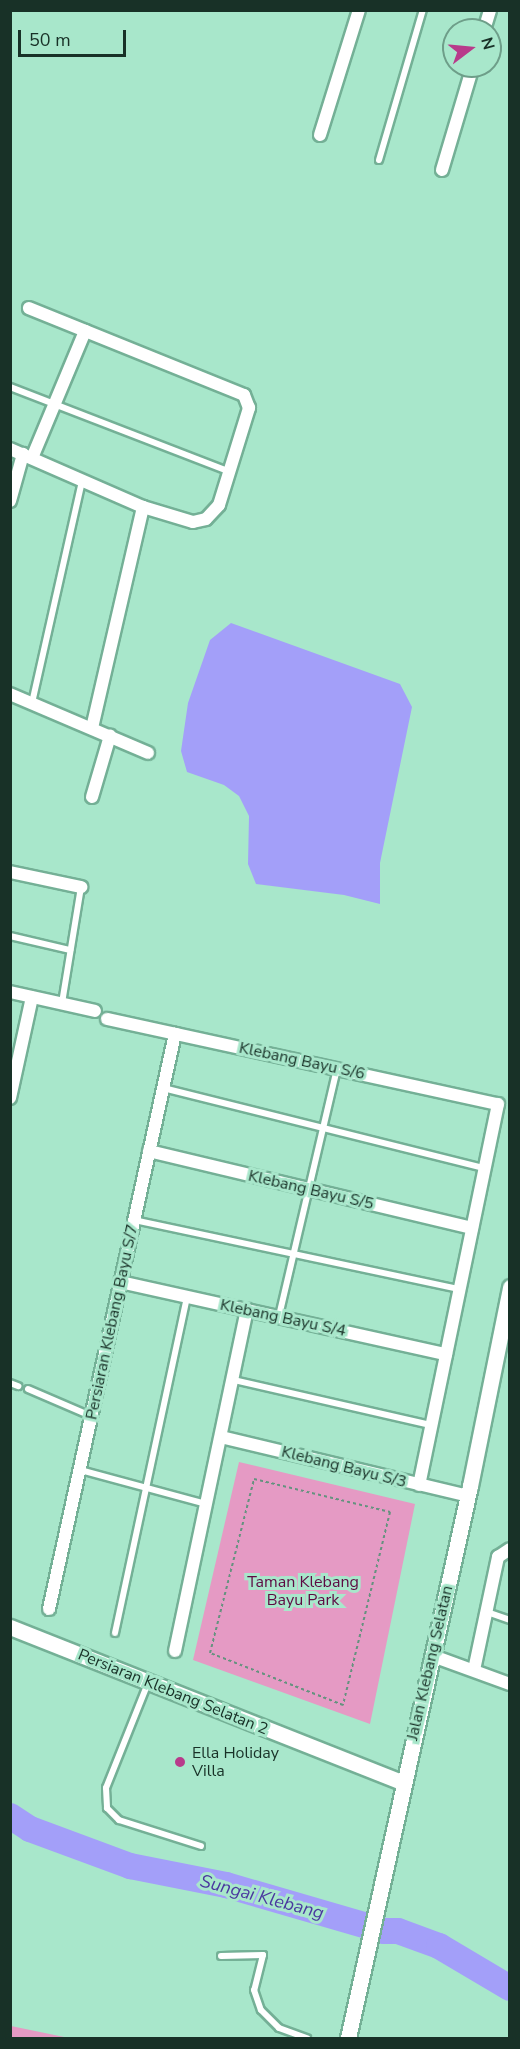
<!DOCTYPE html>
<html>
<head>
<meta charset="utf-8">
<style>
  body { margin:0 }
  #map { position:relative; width:520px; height:2049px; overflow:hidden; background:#a8e7cb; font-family:"Nunito Sans",sans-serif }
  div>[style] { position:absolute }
  .green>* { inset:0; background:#e59ac4 }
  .water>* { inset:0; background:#a39ff9 }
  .river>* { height:26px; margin:-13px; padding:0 13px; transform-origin:13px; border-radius:13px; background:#a39ff9 }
  .path>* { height:2px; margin-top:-1px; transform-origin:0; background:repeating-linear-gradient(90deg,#65927f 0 3px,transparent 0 6px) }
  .roads { filter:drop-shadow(2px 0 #74b096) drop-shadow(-2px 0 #74b096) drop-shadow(0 2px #74b096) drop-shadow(0 -2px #74b096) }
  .service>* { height:6px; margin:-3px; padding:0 3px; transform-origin:3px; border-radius:3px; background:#fff }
  .minor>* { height:12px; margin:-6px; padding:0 6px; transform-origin:6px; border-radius:6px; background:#fff }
  .tertiary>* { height:15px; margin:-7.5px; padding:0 7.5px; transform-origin:7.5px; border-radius:7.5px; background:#fff }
  .dots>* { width:16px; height:16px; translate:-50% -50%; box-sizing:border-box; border:3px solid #a8e7cb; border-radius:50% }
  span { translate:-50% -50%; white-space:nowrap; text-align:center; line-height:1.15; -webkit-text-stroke:6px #a8e7cb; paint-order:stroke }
  .street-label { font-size:16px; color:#183127 }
  .park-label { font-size:16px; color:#5d0a42 }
  .poi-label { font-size:16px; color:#183127 }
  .left { translate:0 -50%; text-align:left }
  .water-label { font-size:18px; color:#4a389f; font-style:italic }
  .frame { position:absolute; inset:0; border:12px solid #183127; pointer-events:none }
  .north { position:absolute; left:442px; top:18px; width:60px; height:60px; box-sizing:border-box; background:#a8e7cb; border:2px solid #6e9e89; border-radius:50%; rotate:74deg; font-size:16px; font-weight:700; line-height:24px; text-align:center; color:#183127 }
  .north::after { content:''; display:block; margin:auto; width:21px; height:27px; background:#b83b8b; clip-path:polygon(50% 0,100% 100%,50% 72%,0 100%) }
  .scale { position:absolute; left:18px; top:30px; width:108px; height:27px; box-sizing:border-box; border:3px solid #183127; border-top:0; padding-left:8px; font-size:18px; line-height:21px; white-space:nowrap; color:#183127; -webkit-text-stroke:4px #a8e7cb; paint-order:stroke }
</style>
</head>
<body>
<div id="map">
  <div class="green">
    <div style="clip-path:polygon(239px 1462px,415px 1504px,370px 1724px,193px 1660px)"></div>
    <div style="clip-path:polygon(11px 2026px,69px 2038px,11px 2038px)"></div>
  </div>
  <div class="water">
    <div style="clip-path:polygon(231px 623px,400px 684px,412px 707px,380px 863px,380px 904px,344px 895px,256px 884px,248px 864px,249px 816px,239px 796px,224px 785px,187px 772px,181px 751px,188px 703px,210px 640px)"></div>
  </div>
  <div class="river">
    <div style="left:10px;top:1816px;width:24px;rotate:33deg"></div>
    <div style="left:30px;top:1829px;width:107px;rotate:20.3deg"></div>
    <div style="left:130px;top:1866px;width:98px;rotate:11.2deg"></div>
    <div style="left:226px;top:1885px;width:165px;rotate:16.2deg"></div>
    <div style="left:384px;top:1931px;width:14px"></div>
    <div style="left:398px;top:1931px;width:44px;rotate:20.1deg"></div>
    <div style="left:439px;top:1946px;width:82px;rotate:30.6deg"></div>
  </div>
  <div class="path">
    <div style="left:254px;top:1479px;width:140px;rotate:13.6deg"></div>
    <div style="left:390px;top:1512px;width:199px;rotate:103.7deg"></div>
    <div style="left:343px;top:1705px;width:143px;rotate:-158.6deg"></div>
    <div style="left:210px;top:1653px;width:179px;rotate:-75.8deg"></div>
  </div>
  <div class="roads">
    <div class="service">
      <div style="left:379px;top:160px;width:156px;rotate:-73.7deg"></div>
      <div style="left:10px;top:387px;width:236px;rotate:21.1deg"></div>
      <div style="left:32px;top:703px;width:228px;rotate:-77.3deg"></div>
      <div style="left:10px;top:936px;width:62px;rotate:13.1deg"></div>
      <div style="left:62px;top:1003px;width:118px;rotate:-80.7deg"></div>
      <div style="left:163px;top:1088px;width:332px;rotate:14deg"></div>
      <div style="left:134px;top:1220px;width:333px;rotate:12deg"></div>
      <div style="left:279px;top:1316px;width:254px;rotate:-76.8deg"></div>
      <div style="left:234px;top:1380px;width:202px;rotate:12.9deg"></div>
      <div style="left:10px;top:1383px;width:9px;rotate:21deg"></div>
      <div style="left:28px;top:1389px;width:69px;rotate:23.2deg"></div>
      <div style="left:80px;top:1470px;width:131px;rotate:15.1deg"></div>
      <div style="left:487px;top:1612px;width:24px;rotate:19deg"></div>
      <div style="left:115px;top:1633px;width:344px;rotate:-77.9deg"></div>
      <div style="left:148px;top:1683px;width:113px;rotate:111.8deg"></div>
      <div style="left:106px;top:1788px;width:20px;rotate:87deg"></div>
      <div style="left:107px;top:1808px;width:17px;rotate:45deg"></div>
      <div style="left:119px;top:1820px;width:86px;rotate:17.6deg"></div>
      <div style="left:221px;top:1956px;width:42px;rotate:-1.4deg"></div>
      <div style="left:263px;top:1955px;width:36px;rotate:104deg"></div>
      <div style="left:254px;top:1990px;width:21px;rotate:71deg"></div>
      <div style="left:261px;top:2010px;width:25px;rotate:45deg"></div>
      <div style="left:279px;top:2028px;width:30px;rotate:20deg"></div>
    </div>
    <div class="minor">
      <div style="left:484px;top:30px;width:21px;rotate:-73deg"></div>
      <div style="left:320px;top:135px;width:131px;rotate:-72.7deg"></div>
      <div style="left:442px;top:170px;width:109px;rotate:-73.4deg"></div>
      <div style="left:10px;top:449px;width:145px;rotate:23.6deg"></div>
      <div style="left:143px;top:507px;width:52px;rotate:16.7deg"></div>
      <div style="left:193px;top:522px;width:13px;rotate:-13deg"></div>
      <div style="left:206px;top:519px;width:19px;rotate:-47deg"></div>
      <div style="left:219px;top:505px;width:102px;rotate:-72.8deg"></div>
      <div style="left:249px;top:408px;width:14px;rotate:-111deg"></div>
      <div style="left:244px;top:395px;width:232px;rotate:-158deg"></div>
      <div style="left:32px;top:458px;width:138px;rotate:-67.3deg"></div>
      <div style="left:10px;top:501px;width:49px;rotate:-74.5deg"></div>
      <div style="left:10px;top:694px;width:150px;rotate:23.1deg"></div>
      <div style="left:92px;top:728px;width:227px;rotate:-77deg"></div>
      <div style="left:92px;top:797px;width:64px;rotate:-73.6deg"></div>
      <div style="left:10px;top:872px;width:73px;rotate:11.9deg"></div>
      <div style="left:10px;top:992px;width:87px;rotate:12.6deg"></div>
      <div style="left:107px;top:1019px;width:400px;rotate:12.3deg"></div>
      <div style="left:498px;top:1104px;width:389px;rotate:101.7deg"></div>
      <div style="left:10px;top:1098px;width:103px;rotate:-77.7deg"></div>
      <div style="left:149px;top:1151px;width:332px;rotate:13.4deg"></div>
      <div style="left:120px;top:1282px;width:334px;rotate:12.5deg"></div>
      <div style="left:221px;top:1437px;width:254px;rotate:13.4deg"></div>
      <div style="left:49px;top:1609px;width:589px;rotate:-77.64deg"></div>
      <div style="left:175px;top:1651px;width:349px;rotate:-78.1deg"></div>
      <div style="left:433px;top:1656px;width:82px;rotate:20deg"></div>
      <div style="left:474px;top:1670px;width:116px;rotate:-78deg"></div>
      <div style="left:498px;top:1557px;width:14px;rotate:-34deg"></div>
    </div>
    <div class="tertiary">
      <div style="left:10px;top:1627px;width:422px;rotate:21.6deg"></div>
      <div style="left:348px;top:2038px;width:565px;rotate:-77.54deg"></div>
      <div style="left:470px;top:1486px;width:203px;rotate:-78.6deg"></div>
    </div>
  </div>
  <div class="dots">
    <div style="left:180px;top:1762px;background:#b83b8b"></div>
  </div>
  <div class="street-label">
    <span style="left:302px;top:1061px;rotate:12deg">Klebang Bayu S/6</span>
    <span style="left:311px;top:1190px;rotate:13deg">Klebang Bayu S/5</span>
    <span style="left:283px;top:1318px;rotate:12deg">Klebang Bayu S/4</span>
    <span style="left:112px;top:1322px;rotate:-78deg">Persiaran Klebang Bayu S/7</span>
    <span style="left:344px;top:1467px;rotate:14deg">Klebang Bayu S/3</span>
    <span style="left:430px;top:1663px;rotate:-77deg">Jalan Klebang Selatan</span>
    <span style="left:173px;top:1692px;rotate:22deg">Persiaran Klebang Selatan 2</span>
  </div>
  <div class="park-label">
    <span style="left:303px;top:1591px">Taman Klebang<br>Bayu Park</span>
  </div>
  <div class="poi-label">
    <span class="left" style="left:192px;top:1762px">Ella Holiday<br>Villa</span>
  </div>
  <div class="water-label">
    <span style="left:262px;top:1897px;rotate:15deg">Sungai Klebang</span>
  </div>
  <div class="frame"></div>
  <div class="north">N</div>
  <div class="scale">50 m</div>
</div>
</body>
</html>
